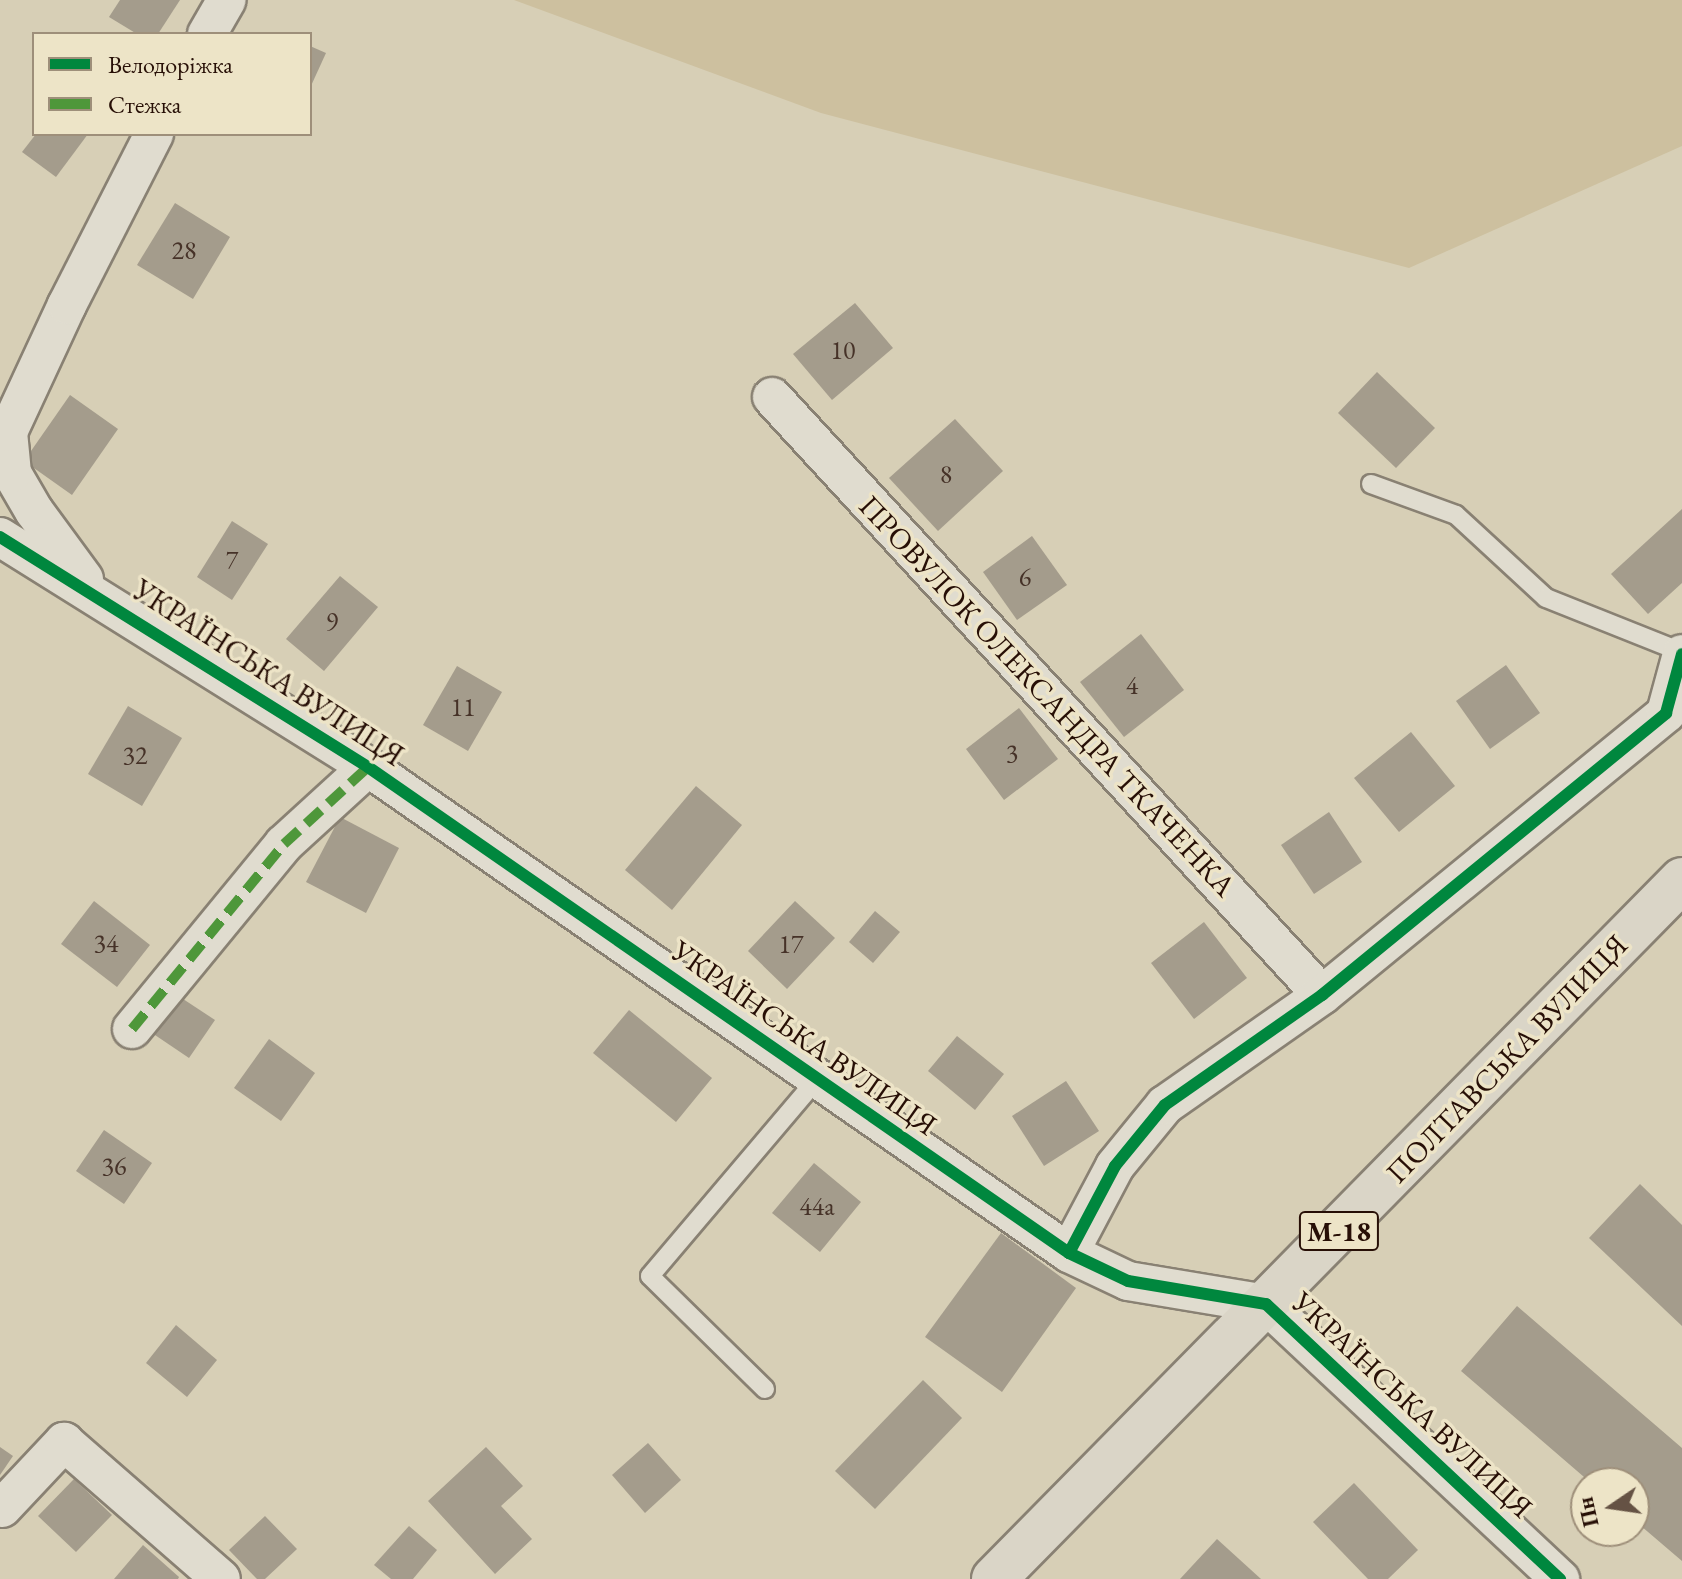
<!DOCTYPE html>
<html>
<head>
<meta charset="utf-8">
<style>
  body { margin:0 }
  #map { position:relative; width:1682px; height:1579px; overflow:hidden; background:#d7cfb6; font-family:"EB Garamond",serif }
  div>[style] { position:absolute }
  .green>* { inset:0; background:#cdc09f }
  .building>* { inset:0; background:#a49c8c }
  .roads { filter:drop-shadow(2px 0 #898173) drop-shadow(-2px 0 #898173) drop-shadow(0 2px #898173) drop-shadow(0 -2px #898173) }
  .lane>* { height:18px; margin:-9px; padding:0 9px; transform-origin:9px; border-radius:9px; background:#e0dccf }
  .street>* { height:38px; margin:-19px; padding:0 19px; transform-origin:19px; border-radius:19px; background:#e0dccf }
  .highway>* { height:44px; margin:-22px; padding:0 22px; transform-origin:22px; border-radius:22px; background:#dad5c7 }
  .quiet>* { height:10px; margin-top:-5px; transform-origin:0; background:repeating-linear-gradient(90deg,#4e973a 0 20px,transparent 0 30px) }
  .cycleway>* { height:12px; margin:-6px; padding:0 6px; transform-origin:6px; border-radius:6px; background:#00873e }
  span { translate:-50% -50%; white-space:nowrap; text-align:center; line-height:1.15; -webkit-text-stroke:7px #ede4c7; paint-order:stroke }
  .number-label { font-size:26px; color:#463228 }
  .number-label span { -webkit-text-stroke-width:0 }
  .shield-label span { padding:2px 6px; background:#ede4c7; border:2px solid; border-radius:6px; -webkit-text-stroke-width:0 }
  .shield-label { font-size:28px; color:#270f06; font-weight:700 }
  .street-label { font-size:30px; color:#270f06 }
  .legend { position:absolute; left:32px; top:32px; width:280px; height:104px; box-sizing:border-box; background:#ede4c7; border:2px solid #9e8f7a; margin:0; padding:10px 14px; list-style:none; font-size:24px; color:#270f06 }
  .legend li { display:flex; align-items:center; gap:16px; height:40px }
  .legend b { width:40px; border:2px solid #9e8f7a }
  .north { position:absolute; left:1570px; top:1467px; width:80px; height:80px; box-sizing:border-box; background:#ede4c7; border:2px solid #9e8f7a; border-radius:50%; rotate:257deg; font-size:22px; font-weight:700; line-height:32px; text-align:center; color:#270f06 }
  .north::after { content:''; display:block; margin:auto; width:28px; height:36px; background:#655244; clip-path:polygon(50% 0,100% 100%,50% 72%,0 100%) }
</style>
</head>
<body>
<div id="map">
  <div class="green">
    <div style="clip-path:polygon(514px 0,1682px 0,1682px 146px,1409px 268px,821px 113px)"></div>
  </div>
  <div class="building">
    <div style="clip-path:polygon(120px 0,180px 0,158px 34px,137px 34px,109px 17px)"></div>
    <div style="clip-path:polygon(310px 46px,326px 53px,310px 88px)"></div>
    <div style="clip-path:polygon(36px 134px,88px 134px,56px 177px,22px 152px)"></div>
    <div style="clip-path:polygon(175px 203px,230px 237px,193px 299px,137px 265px)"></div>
    <div style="clip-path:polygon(855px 303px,893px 348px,832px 400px,793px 354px)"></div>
    <div style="clip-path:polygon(1377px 372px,1435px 428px,1396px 468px,1338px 413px)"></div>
    <div style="clip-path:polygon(70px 395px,118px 429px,72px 495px,24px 461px)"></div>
    <div style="clip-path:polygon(955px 419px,1003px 471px,938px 531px,889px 478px)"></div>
    <div style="clip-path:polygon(1682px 509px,1682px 583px,1648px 614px,1611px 574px)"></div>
    <div style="clip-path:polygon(232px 521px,268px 544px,232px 600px,197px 577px)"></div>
    <div style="clip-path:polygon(1032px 536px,1067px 585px,1017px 620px,983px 572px)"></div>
    <div style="clip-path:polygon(340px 576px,378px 607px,324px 671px,286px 639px)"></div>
    <div style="clip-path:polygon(1141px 634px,1184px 690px,1124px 737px,1080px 682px)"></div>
    <div style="clip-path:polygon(1506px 665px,1540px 713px,1490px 749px,1456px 701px)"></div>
    <div style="clip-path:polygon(457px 666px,502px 692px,468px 751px,423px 725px)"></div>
    <div style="clip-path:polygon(128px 706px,182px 738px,142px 806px,88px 774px)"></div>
    <div style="clip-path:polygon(1019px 708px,1058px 759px,1004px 800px,966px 749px)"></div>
    <div style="clip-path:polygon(1411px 732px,1455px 786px,1399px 832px,1354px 778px)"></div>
    <div style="clip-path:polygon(696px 786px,742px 825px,672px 910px,625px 870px)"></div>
    <div style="clip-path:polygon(1329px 812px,1362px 862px,1314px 894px,1281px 845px)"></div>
    <div style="clip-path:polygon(340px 817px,399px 848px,366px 913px,306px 882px)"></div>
    <div style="clip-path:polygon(94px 901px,150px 945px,117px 987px,61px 944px)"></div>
    <div style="clip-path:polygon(795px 901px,835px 938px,787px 989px,748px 951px)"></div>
    <div style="clip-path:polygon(875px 911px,900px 932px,873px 963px,849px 942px)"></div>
    <div style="clip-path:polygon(1204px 922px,1247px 978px,1194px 1019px,1151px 963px)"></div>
    <div style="clip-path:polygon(177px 995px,215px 1020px,189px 1058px,152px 1033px)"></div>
    <div style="clip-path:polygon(629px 1010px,712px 1078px,676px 1122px,593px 1053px)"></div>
    <div style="clip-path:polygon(957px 1036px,1004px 1074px,975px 1110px,928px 1071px)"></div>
    <div style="clip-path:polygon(269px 1039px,315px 1073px,281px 1121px,234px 1088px)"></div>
    <div style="clip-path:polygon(1066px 1081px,1099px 1131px,1044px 1166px,1012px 1116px)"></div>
    <div style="clip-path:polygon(104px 1130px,152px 1163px,124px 1204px,76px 1171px)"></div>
    <div style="clip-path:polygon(814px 1163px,861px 1202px,820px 1252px,772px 1213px)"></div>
    <div style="clip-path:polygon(1640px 1184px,1682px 1225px,1682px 1326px,1589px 1238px)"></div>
    <div style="clip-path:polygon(1001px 1233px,1076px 1288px,1002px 1392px,925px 1337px)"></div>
    <div style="clip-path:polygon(1517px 1306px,1682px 1448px,1682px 1561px,1634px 1520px,1634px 1483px,1591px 1483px,1461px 1371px)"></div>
    <div style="clip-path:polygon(176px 1325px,217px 1360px,187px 1397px,146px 1363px)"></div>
    <div style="clip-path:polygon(923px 1380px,962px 1418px,875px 1509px,835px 1471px)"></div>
    <div style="clip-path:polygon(648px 1443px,681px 1480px,645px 1513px,612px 1475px)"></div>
    <div style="clip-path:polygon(0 1447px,13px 1456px,0 1475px)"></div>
    <div style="clip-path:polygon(486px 1447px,523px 1486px,501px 1506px,532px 1539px,495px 1574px,428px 1501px)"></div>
    <div style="clip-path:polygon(74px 1479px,112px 1515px,76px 1552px,38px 1516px)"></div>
    <div style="clip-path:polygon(1354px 1483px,1418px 1550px,1388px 1579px,1368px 1579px,1313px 1522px)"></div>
    <div style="clip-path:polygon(265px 1516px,297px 1549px,265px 1579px,257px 1579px,229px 1550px)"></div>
    <div style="clip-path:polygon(409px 1526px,437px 1550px,413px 1579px,391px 1579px,374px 1565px)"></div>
    <div style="clip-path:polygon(1217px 1539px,1261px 1579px,1180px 1579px)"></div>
    <div style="clip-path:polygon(143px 1545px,179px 1577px,178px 1579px,114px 1579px)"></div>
  </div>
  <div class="roads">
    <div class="lane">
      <div style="left:1371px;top:484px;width:90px;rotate:20deg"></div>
      <div style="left:1456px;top:515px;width:122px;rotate:42.7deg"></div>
      <div style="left:1546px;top:598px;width:146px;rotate:21.7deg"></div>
      <div style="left:765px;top:1389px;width:161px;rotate:-135.5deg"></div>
      <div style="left:650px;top:1276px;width:258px;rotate:-49.7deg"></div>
    </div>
    <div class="street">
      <div style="left:207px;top:34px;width:39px;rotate:-60deg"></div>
      <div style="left:772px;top:397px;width:812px;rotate:47.39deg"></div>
      <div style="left:0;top:537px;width:434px;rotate:32deg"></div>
      <div style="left:368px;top:767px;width:853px;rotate:34.73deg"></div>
      <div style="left:1069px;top:1253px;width:65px;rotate:25.4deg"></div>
      <div style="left:1128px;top:1281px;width:140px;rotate:9.5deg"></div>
      <div style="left:1266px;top:1304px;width:403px;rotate:43.1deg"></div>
      <div style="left:84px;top:579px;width:84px;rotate:-126.3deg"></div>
      <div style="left:34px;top:511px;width:44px;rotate:-120.1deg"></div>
      <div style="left:12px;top:473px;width:41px;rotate:-95.6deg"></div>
      <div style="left:8px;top:432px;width:140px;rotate:-65.1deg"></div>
      <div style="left:67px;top:305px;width:192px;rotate:-63deg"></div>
      <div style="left:132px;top:1029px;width:239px;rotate:-50.6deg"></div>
      <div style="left:284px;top:844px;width:114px;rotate:-42.5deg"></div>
      <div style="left:1069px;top:1253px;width:98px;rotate:-62.1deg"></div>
      <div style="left:1115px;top:1166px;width:79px;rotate:-50.7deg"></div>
      <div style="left:1165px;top:1105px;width:192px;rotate:-35deg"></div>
      <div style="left:1322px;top:995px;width:445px;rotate:-39.3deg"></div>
      <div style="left:1666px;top:713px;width:61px;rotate:-74.8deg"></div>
      <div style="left:2px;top:1508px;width:91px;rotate:-46.8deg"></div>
      <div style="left:64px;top:1442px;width:208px;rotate:41.1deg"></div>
    </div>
    <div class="highway">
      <div style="left:994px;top:1579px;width:981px;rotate:-45.45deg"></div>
    </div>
  </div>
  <div class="quiet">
    <div style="left:132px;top:1029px;width:239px;rotate:-50.6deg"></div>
    <div style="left:284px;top:844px;width:114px;rotate:-42.5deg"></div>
  </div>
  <div class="cycleway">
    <div style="left:0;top:537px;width:434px;rotate:32deg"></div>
    <div style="left:368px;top:767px;width:853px;rotate:34.73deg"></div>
    <div style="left:1069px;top:1253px;width:65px;rotate:25.4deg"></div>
    <div style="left:1128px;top:1281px;width:140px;rotate:9.5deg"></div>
    <div style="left:1266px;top:1304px;width:403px;rotate:43.1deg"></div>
    <div style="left:1069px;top:1253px;width:98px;rotate:-62.1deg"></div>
    <div style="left:1115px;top:1166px;width:79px;rotate:-50.7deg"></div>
    <div style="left:1165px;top:1105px;width:192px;rotate:-35deg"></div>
    <div style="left:1322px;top:995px;width:445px;rotate:-39.3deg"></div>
    <div style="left:1666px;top:713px;width:61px;rotate:-74.8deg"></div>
  </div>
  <div class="number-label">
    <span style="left:184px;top:251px">28</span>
    <span style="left:843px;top:351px">10</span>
    <span style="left:946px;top:475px">8</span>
    <span style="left:232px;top:561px">7</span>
    <span style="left:1025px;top:578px">6</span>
    <span style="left:332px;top:623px">9</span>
    <span style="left:1132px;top:686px">4</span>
    <span style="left:463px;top:708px">11</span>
    <span style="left:1012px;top:754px">3</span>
    <span style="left:135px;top:756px">32</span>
    <span style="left:106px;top:944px">34</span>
    <span style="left:791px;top:945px">17</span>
    <span style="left:114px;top:1167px">36</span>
    <span style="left:817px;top:1207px">44а</span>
  </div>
  <div class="shield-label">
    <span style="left:1339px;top:1231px">М-18</span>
  </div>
  <div class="street-label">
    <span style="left:268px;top:673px;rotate:33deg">УКРАЇНСЬКА ВУЛИЦЯ</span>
    <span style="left:1047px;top:696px;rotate:47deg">ПРОВУЛОК ОЛЕКСАНДРА ТКАЧЕНКА</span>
    <span style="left:804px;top:1038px;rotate:35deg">УКРАЇНСЬКА ВУЛИЦЯ</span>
    <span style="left:1507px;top:1059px;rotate:-46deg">ПОЛТАВСЬКА ВУЛИЦЯ</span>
    <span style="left:1412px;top:1405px;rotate:43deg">УКРАЇНСЬКА ВУЛИЦЯ</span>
  </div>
  <ul class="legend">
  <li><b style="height:10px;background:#00873e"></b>Велодоріжка</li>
  <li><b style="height:10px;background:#4e973a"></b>Стежка</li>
  </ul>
  <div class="north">Пн</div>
</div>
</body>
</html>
